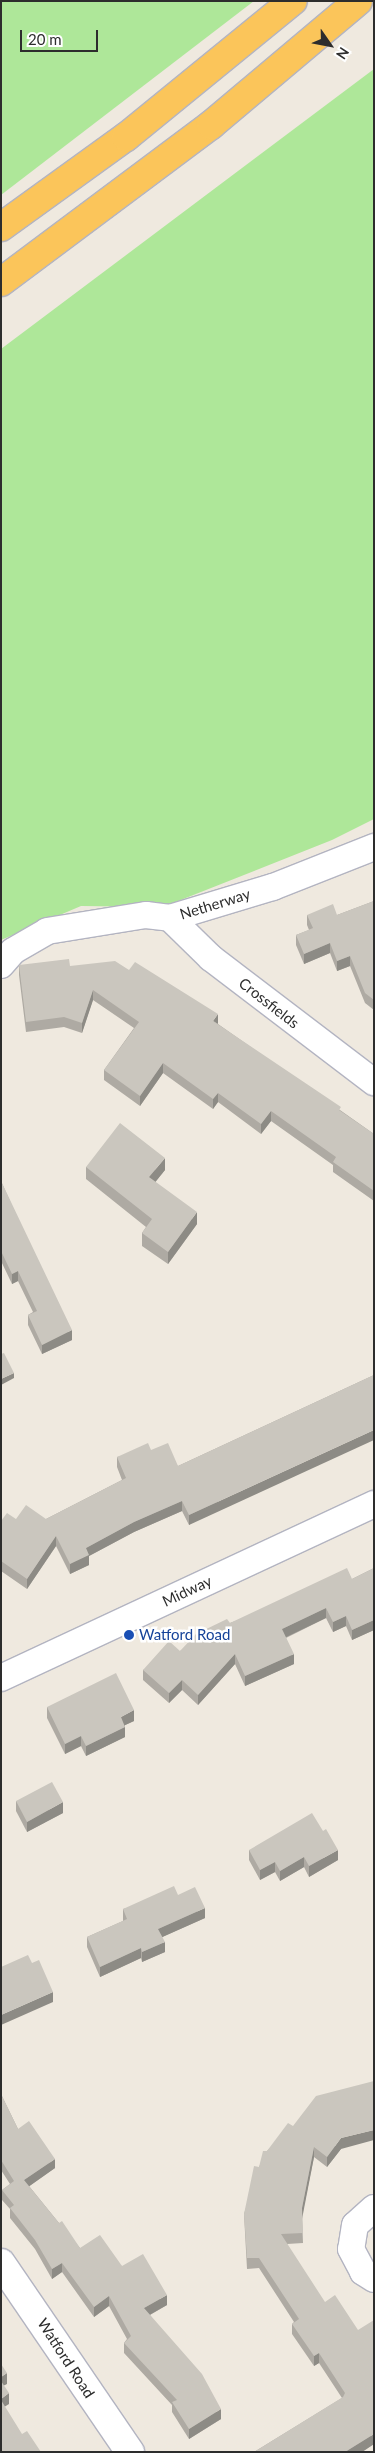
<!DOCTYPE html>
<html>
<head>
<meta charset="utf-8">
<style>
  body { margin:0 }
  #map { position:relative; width:375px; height:2453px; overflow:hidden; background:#efe9df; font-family:Lato,sans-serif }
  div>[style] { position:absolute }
  .green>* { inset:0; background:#aee799 }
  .roads { filter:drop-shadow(1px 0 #b3b4c1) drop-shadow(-1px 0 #b3b4c1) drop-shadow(0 1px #b3b4c1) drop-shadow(0 -1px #b3b4c1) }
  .minor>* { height:26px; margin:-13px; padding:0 13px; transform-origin:13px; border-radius:13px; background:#fff }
  .secondary>* { height:28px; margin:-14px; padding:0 14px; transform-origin:14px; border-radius:14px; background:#fff }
  .trunk>* { height:28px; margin:-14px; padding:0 14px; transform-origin:14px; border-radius:14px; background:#fbc55a }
  .wall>* { inset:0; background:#aeaaa3 }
  .shaded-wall>* { inset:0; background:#8d8b85 }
  .building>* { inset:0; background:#cac6be }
  .dots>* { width:14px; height:14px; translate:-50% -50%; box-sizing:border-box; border:2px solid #fff; border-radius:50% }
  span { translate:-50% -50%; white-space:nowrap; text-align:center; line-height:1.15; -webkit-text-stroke:5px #fff; paint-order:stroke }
  .street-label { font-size:15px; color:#2d2d2d }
  .transit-label { font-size:15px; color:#164399 }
  .left { translate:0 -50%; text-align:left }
  .frame { position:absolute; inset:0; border:2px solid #2d2d2d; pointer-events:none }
  .north { position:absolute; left:305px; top:20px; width:50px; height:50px; -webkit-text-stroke:4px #fff; paint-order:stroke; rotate:123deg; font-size:14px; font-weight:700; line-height:20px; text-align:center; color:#2d2d2d }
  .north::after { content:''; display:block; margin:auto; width:18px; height:22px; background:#2d2d2d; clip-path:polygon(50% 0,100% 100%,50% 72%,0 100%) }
  .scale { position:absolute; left:20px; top:30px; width:78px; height:22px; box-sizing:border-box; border:2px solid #2d2d2d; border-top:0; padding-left:6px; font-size:15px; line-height:18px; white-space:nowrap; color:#2d2d2d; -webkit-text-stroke:4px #fff; paint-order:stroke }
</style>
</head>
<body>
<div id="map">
  <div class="green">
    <div style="clip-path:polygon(1px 1px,254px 1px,1px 195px)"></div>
    <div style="clip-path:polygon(374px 69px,374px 819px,332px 840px,163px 907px,81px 906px,1px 940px,1px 349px)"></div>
  </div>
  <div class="roads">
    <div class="minor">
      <div style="left:170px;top:918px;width:57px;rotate:44.3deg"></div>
      <div style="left:211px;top:958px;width:205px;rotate:37.3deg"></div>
      <div style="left:1px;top:965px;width:18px;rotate:-49deg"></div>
      <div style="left:13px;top:951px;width:39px;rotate:-30deg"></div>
      <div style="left:47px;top:931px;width:100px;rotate:-9.2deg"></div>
      <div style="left:146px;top:915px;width:24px;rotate:7deg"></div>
      <div style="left:170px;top:918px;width:108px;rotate:-16.8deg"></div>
      <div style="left:273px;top:887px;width:109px;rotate:-21.6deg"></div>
      <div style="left:1px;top:1678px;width:412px;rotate:-25deg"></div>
      <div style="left:374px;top:2208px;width:25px;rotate:138deg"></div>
      <div style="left:355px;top:2225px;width:24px;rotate:99deg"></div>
      <div style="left:351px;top:2249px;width:26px;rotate:62deg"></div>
      <div style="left:363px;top:2272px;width:13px;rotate:32deg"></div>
    </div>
    <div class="secondary">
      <div style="left:1px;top:2263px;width:229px;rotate:55.7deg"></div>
    </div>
    <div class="trunk">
      <div style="left:1px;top:227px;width:154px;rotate:-35.8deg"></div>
      <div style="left:126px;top:137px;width:215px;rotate:-39.2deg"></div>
      <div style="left:1px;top:282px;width:262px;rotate:-36.8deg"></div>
      <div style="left:211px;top:125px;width:192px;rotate:-40.1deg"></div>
    </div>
  </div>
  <div class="wall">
    <div style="clip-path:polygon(374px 901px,374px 1010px,365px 1003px,350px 966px,337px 971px,330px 953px,304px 964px,296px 945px,296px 935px,309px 930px,307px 925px,307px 915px,337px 915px)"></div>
    <div style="clip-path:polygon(19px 965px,70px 966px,129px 970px,218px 1024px,374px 1134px,374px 1201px,333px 1172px,333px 1165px,271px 1121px,261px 1134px,218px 1102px,213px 1109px,163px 1073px,140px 1106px,104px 1080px,104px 1070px,134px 1028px,93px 1000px,82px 1033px,64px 1027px,26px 1032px,19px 975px)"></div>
    <div style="clip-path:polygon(86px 1167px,165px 1170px,155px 1182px,197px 1224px,168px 1264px,142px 1246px,142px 1233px,146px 1227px,86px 1179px)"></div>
    <div style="clip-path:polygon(1px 1181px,72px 1340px,42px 1354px,28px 1325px,28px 1315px,33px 1312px,18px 1281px,12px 1284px,1px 1261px)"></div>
    <div style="clip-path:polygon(374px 1375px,189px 1525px,182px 1511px,134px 1532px,89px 1556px,89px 1565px,70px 1574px,56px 1546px,27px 1589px,1px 1571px,1px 1521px,16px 1519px,46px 1519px,122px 1480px,117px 1467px,117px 1457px,151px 1450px,178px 1466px)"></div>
    <div style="clip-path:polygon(374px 1568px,374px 1630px,352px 1640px,346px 1626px,333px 1632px,326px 1618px,286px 1638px,294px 1664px,245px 1686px,235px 1664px,198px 1705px,182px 1690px,169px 1703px,143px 1680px,143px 1670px,180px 1651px,230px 1623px,352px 1579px)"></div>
    <div style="clip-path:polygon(47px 1707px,134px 1721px,125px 1725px,125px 1737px,86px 1756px,81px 1746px,65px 1754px,47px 1718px)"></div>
    <div style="clip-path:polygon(16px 1801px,63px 1813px,27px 1832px,16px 1811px)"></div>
    <div style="clip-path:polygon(249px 1850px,338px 1860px,309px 1877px,304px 1867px,280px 1881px,275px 1872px,260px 1880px,249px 1860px)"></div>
    <div style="clip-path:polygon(178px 1895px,205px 1918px,162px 1937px,165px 1952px,142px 1962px,141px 1958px,100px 1977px,87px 1947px,87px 1937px,123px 1921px,123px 1909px)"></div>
    <div style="clip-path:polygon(1px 2094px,18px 2129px,55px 2168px,29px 2186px,59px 2223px,80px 2248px,122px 2266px,167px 2305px,150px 2315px,221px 2419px,189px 2439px,172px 2412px,172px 2405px,124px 2353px,124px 2343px,127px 2339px,109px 2306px,94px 2317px,62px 2272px,52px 2279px,35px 2249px,10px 2218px,10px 2209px,2px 2200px,2px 2190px,10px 2184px,1px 2170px)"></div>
    <div style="clip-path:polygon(293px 2126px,341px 2149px,327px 2167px,314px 2157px,302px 2216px,303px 2243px,287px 2244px,374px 2444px,362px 2452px,254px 2452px,342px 2398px,319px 2363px,314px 2366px,292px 2334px,292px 2324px,294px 2322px,259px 2268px,247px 2269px,244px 2214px,259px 2167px,267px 2151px)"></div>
  </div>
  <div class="shaded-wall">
    <div style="clip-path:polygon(330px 943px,330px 953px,304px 964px,304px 954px)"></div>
    <div style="clip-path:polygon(350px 956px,350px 966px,337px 971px,337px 961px)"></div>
    <div style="clip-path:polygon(93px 990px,93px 1000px,82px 1033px,82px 1023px)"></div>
    <div style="clip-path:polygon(218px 1014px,218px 1024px,213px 1021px)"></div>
    <div style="clip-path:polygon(163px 1063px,163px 1073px,140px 1106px,140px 1096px)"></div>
    <div style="clip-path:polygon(218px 1093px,218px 1102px,213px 1109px,213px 1099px)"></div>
    <div style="clip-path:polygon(271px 1111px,271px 1121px,261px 1134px,261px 1124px)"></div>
    <div style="clip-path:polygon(165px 1158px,165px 1170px,149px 1190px,149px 1177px)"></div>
    <div style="clip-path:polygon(197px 1212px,197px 1224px,168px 1264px,168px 1252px)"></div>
    <div style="clip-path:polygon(18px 1271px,18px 1281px,12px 1284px,12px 1274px)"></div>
    <div style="clip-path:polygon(72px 1330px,72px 1340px,42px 1354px,42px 1345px)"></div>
    <div style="clip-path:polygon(14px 1373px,14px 1378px,1px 1385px,1px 1379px)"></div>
    <div style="clip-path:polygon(374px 1430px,374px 1440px,189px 1525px,189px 1515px)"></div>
    <div style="clip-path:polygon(182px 1501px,182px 1511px,134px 1532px,89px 1556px,89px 1565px,70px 1574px,70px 1564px,86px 1548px,134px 1522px)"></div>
    <div style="clip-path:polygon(56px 1536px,56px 1546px,27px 1589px,27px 1579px)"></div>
    <div style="clip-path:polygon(326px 1608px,326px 1618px,282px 1639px,282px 1629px)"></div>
    <div style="clip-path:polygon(346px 1616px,346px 1626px,333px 1632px,333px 1622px)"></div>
    <div style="clip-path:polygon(374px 1620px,374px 1630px,352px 1640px,352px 1630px)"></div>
    <div style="clip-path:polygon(235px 1654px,235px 1664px,198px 1705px,198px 1695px)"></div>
    <div style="clip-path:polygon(294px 1654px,294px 1664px,245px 1686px,245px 1676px)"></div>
    <div style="clip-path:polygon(182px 1680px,182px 1690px,169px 1703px,169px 1693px)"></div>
    <div style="clip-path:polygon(134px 1710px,134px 1721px,121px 1727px,121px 1717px)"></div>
    <div style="clip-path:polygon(125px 1727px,125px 1737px,86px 1756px,86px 1746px)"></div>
    <div style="clip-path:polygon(81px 1736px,81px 1746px,65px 1754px,65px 1744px)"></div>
    <div style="clip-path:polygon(63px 1802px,63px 1813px,27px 1832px,27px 1822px)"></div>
    <div style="clip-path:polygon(338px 1850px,338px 1860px,309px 1877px,309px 1866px)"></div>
    <div style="clip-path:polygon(304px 1857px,304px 1867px,280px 1881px,280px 1871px)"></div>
    <div style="clip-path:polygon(275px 1862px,275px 1872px,260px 1880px,260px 1870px)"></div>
    <div style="clip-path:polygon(205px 1908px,205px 1918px,158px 1939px,158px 1929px)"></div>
    <div style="clip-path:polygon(165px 1942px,165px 1952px,142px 1962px,142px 1952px)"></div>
    <div style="clip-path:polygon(141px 1948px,141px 1958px,100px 1977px,100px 1967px)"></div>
    <div style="clip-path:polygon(53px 1992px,53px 2002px,1px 2025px,1px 2015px)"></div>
    <div style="clip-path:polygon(374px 2130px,374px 2140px,341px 2149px,327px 2167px,327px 2157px,341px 2138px)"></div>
    <div style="clip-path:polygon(314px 2147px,314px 2157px,302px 2219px,302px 2208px)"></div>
    <div style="clip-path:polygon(55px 2159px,55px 2168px,24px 2190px,24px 2180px)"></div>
    <div style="clip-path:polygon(62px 2263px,62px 2272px,52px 2279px,52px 2269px)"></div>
    <div style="clip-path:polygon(167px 2295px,167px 2305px,144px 2318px,144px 2308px)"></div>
    <div style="clip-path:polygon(109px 2296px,109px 2306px,94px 2317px,94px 2307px)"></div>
    <div style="clip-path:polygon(319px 2353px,319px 2363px,314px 2366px,314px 2356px)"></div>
    <div style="clip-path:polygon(7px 2373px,7px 2384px,1px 2387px,1px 2377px)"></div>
    <div style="clip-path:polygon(9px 2393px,9px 2404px,1px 2409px,1px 2399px)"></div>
    <div style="clip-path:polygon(221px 2409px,221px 2419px,189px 2439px,189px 2429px)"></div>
    <div style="clip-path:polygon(374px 2434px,374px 2444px,362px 2452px,345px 2452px)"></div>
  </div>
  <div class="building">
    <div style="clip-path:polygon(374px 901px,374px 1000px,365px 993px,350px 956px,337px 961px,330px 943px,304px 954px,296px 935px,313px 928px,307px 915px,333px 904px,337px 915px)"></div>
    <div style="clip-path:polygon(69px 959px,70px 966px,115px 961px,129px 970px,135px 962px,218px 1014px,213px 1021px,341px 1107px,339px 1110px,374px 1134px,374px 1191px,333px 1162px,336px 1157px,271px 1111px,261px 1124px,218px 1093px,213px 1099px,163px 1063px,140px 1096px,104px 1070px,139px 1022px,93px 990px,82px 1023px,64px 1017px,26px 1022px,19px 965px)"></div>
    <div style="clip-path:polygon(120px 1123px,165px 1158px,149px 1177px,197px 1212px,168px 1252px,142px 1233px,152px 1219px,86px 1167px)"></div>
    <div style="clip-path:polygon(1px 1181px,72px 1330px,42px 1345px,28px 1315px,37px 1311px,18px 1271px,12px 1274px,1px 1251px)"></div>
    <div style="clip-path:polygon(4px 1353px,14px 1373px,1px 1379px,1px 1354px)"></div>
    <div style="clip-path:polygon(374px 1375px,374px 1430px,189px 1515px,182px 1501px,134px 1522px,86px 1548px,89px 1555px,70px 1564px,56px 1536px,27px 1579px,1px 1561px,1px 1521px,7px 1513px,16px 1519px,26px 1505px,46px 1519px,126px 1478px,117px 1457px,148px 1443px,151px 1450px,168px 1443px,178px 1466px)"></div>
    <div style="clip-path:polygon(347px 1568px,352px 1579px,374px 1568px,374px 1620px,352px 1630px,346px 1616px,333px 1622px,326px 1608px,282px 1629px,294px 1654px,245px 1676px,235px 1654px,198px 1695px,182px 1680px,169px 1693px,143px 1670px,169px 1641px,180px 1651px,196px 1634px,227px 1619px,230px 1623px)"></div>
    <div style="clip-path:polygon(116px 1673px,134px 1710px,121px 1717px,125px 1727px,86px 1746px,81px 1736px,65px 1744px,47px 1707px)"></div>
    <div style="clip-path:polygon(52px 1782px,63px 1802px,27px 1822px,16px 1801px)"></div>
    <div style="clip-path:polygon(312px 1813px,323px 1831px,326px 1829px,338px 1850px,309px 1866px,304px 1857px,280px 1871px,275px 1862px,260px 1870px,249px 1850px)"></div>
    <div style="clip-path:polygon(174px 1886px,178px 1895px,195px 1887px,205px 1908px,158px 1929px,165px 1942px,142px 1952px,141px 1948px,100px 1967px,87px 1937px,127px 1919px,123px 1909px)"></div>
    <div style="clip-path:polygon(28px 1955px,32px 1963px,39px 1960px,53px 1992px,1px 2015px,1px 1967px)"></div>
    <div style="clip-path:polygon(374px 2081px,374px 2130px,341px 2138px,327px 2157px,314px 2147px,302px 2208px,303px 2233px,281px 2234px,325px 2302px,335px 2295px,358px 2330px,374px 2320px,374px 2434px,345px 2452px,254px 2452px,343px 2397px,345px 2393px,319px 2353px,314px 2356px,292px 2324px,299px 2319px,259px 2258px,247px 2258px,244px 2214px,254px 2166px,259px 2167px,263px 2151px,267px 2151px,288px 2123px,293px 2126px,316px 2096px)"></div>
    <div style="clip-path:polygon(1px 2094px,18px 2129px,29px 2121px,55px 2159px,24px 2180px,59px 2223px,62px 2221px,80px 2248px,100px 2235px,122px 2266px,143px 2254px,167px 2295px,144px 2308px,202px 2374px,221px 2409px,189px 2429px,172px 2402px,177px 2400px,124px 2343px,131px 2336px,109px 2296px,94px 2307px,62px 2263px,52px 2269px,35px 2240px,10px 2208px,14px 2205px,2px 2190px,14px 2181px,1px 2160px)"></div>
    <div style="clip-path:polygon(1px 2364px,7px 2373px,1px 2377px)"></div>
    <div style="clip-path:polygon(1px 2381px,9px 2393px,1px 2399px)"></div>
    <div style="clip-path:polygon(1px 2400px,22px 2434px,27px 2431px,41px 2452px,1px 2452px)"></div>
  </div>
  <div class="dots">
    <div style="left:129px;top:1635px;background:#1a4fb4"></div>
  </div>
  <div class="street-label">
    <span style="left:215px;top:904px;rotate:-17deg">Netherway</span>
    <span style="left:269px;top:1003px;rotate:38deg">Crossfields</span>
    <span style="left:187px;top:1591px;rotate:-25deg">Midway</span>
    <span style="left:66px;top:2358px;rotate:57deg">Watford Road</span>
  </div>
  <div class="transit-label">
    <span class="left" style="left:139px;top:1635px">Watford Road</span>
  </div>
  <div class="frame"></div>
  <div class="north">N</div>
  <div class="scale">20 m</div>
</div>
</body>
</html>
